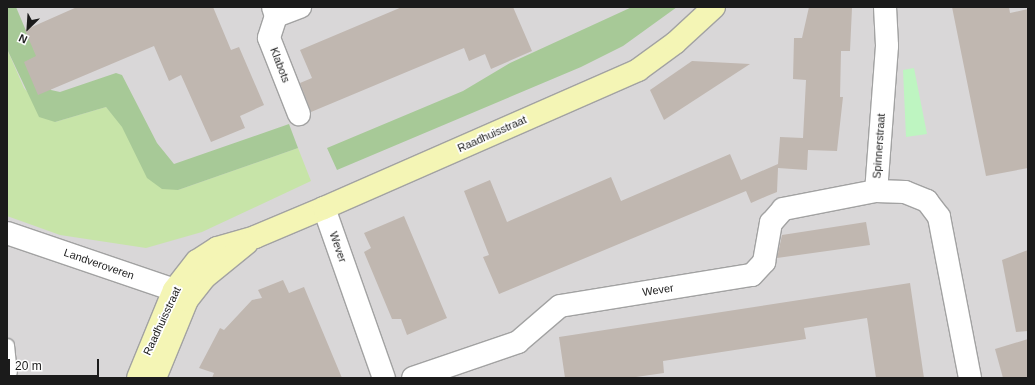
<!DOCTYPE html>
<style>
body{margin:0}
#map{position:relative;width:1035px;height:385px;overflow:hidden;background:#ece8e0;font-family:Helvetica,sans-serif}
div>[style]{position:absolute}
.residential>*{inset:0;background:#d9d7d8;transform-origin:0 0}
.grass>*{inset:0;background:#c7e4a8}
.forest>*{inset:0;background:#a7c997}
.park>*{inset:0;background:#bef5c1}
.building>*{inset:0;background:#c0b7b0}
.roads{filter:drop-shadow(1px 0 #a2a2a2) drop-shadow(-1px 0 #a2a2a2) drop-shadow(0 1px #a2a2a2) drop-shadow(0 -1px #a2a2a2)}
.lane>*{height:13px;margin:-6.5px;padding:0 6.5px;transform-origin:6.5px;border-radius:6.5px;background:#fff}
.street>*{height:22px;margin:-11px;padding:0 11px;transform-origin:11px;border-radius:11px;background:#fff}
.secondary>*{height:22px;margin:-11px;padding:0 11px;transform-origin:11px;border-radius:11px;background:#f4f5b5}
span{translate:-50% -50%;white-space:nowrap;text-align:center;line-height:1.15;-webkit-text-stroke:3.5px #fff;paint-order:stroke}
.street-label{font-size:11px;color:#1b1b1b}
.frame{position:absolute;inset:0;border:8px solid #1b1b1b;pointer-events:none}
.north{position:absolute;left:8px;top:8px;width:40px;height:40px;-webkit-text-stroke:3px #fff;paint-order:stroke;rotate:205deg;font-size:11px;font-weight:700;line-height:16px;text-align:center;color:#1b1b1b}
.north::after{content:'';display:block;margin:auto;width:14px;height:18px;background:#1b1b1b;clip-path:polygon(50% 0,100% 100%,50% 72%,0 100%)}
.scale{position:absolute;left:8px;top:359px;width:91px;height:18px;box-sizing:border-box;border:2px solid #1b1b1b;border-top:0;padding-left:5px;font-size:12px;line-height:14px;white-space:nowrap;color:#1b1b1b;-webkit-text-stroke:3px #fff;paint-order:stroke}
</style>
<div id="map">
<div class="residential">
<div style="left:7px;top:7px;width:1021px;height:371px"></div>
</div>
<div class="grass">
<div style="clip-path:polygon(7px 49px,24px 88px,55px 122px,106px 107px,178px 190px,298px 148px,311px 181px,202px 232px,146px 248px,60px 235px,7px 216px)"></div>
</div>
<div class="forest">
<div style="clip-path:polygon(7px 7px,16px 7px,51px 90px,60px 92px,116px 73px,122px 75px,157px 143px,174px 164px,289px 124px,298px 148px,178px 190px,162px 189px,147px 178px,122px 127px,106px 107px,55px 122px,39px 117px,7px 49px)"></div>
<div style="clip-path:polygon(632px 7px,677px 7px,623px 46px,581px 67px,337px 170px,327px 148px,463px 91px,510px 63px)"></div>
</div>
<div class="park">
<div style="clip-path:polygon(914px 68px,927px 134px,906px 137px,903px 70px)"></div>
</div>
<div class="building">
<div style="clip-path:polygon(77px 7px,213px 7px,231px 50px,239px 47px,264px 105px,240px 116px,245px 128px,211px 142px,181px 75px,169px 81px,154px 46px,38px 95px,24px 62px,36px 56px,25px 30px)"></div>
<div style="clip-path:polygon(402px 7px,513px 7px,532px 51px,491px 69px,485px 54px,469px 61px,464px 48px,311px 112px,300px 83px,312px 78px,300px 50px)"></div>
<div style="clip-path:polygon(809px 7px,852px 8px,850px 51px,841px 51px,840px 97px,843px 97px,837px 151px,808px 150px,807px 170px,778px 168px,777px 192px,767px 196px,751px 203px,746px 191px,499px 294px,483px 257px,489px 255px,464px 191px,490px 180px,507px 222px,611px 177px,621px 201px,730px 154px,741px 180px,778px 164px,780px 137px,803px 138px,806px 80px,793px 79px,794px 38px,802px 38px)"></div>
<div style="clip-path:polygon(952px 7px,1009px 7px,1010px 13px,1028px 9px,1028px 168px,986px 176px)"></div>
<div style="clip-path:polygon(692px 61px,750px 64px,664px 120px,650px 90px)"></div>
<div style="clip-path:polygon(404px 216px,447px 318px,407px 335px,401px 319px,392px 319px,364px 252px,371px 248px,364px 233px)"></div>
<div style="clip-path:polygon(866px 222px,870px 245px,777px 258px,782px 235px)"></div>
<div style="clip-path:polygon(1028px 250px,1028px 331px,1016px 332px,1002px 260px)"></div>
<div style="clip-path:polygon(283px 280px,289px 293px,304px 287px,342px 378px,212px 378px,214px 373px,199px 368px,220px 328px,224px 330px,252px 300px,262px 298px,258px 290px)"></div>
<div style="clip-path:polygon(910px 283px,924px 378px,876px 378px,867px 318px,804px 328px,806px 339px,663px 361px,664px 373px,629px 378px,565px 378px,559px 337px)"></div>
<div style="clip-path:polygon(1028px 339px,1028px 378px,1003px 378px,995px 349px)"></div>
</div>
<div class="roads">
<div class="lane">
<div style="left:7px;top:345px;width:27px;rotate:84deg"></div>
</div>
<div class="street">
<div style="left:273px;top:7px;width:9px;rotate:72deg"></div>
<div style="left:276px;top:16px;width:23px;rotate:108deg"></div>
<div style="left:269px;top:38px;width:82px;rotate:68.5deg"></div>
<div style="left:885px;top:7px;width:39px;rotate:87deg"></div>
<div style="left:887px;top:46px;width:145px;rotate:94.3deg"></div>
<div style="left:876px;top:191px;width:29px;rotate:2deg"></div>
<div style="left:905px;top:192px;width:24px;rotate:22deg"></div>
<div style="left:927px;top:201px;width:20px;rotate:53deg"></div>
<div style="left:939px;top:217px;width:164px;rotate:79.1deg"></div>
<div style="left:276px;top:16px;width:26px;rotate:-21deg"></div>
<div style="left:324px;top:208px;width:180px;rotate:70.6deg"></div>
<div style="left:7px;top:233px;width:176px;rotate:18.8deg"></div>
<div style="left:174px;top:290px;width:16px;rotate:38deg"></div>
<div style="left:413px;top:378px;width:111px;rotate:-18.9deg"></div>
<div style="left:518px;top:342px;width:55px;rotate:-40.6deg"></div>
<div style="left:560px;top:306px;width:194px;rotate:-9.2deg"></div>
<div style="left:752px;top:275px;width:18px;rotate:-47deg"></div>
<div style="left:764px;top:262px;width:40px;rotate:-80deg"></div>
<div style="left:771px;top:223px;width:18px;rotate:-49deg"></div>
<div style="left:783px;top:209px;width:95px;rotate:-11deg"></div>
</div>
<div class="secondary">
<div style="left:138px;top:378px;width:95px;rotate:-67.8deg"></div>
<div style="left:174px;top:290px;width:37px;rotate:-52deg"></div>
<div style="left:197px;top:261px;width:24px;rotate:-33deg"></div>
<div style="left:217px;top:248px;width:40px;rotate:-16deg"></div>
<div style="left:255px;top:237px;width:75px;rotate:-22.8deg"></div>
<div style="left:324px;top:208px;width:343px;rotate:-23.7deg"></div>
<div style="left:638px;top:70px;width:46px;rotate:-36.1deg"></div>
<div style="left:675px;top:43px;width:53px;rotate:-42.7deg"></div>
<div style="left:155px;top:378px;width:84px;rotate:-67.7deg"></div>
<div style="left:187px;top:300px;width:28px;rotate:-52deg"></div>
<div style="left:204px;top:278px;width:55px;rotate:-39.1deg"></div>
</div>
</div>
<div class="street-label">
<span style="left:280px;top:65px;rotate:69deg">Klabots</span>
<span style="left:492px;top:134px;rotate:-24deg">Raadhuisstraat</span>
<span style="left:879px;top:146px;rotate:-86deg">Spinnerstraat</span>
<span style="left:338px;top:247px;rotate:71deg">Wever</span>
<span style="left:99px;top:264px;rotate:19deg">Landveroveren</span>
<span style="left:658px;top:290px;rotate:-9deg">Wever</span>
<span style="left:162px;top:321px;rotate:-65deg">Raadhuisstraat</span>
</div>
<div class="frame"></div>
<div class="north">N</div>
<div class="scale">20 m</div>
</div>
